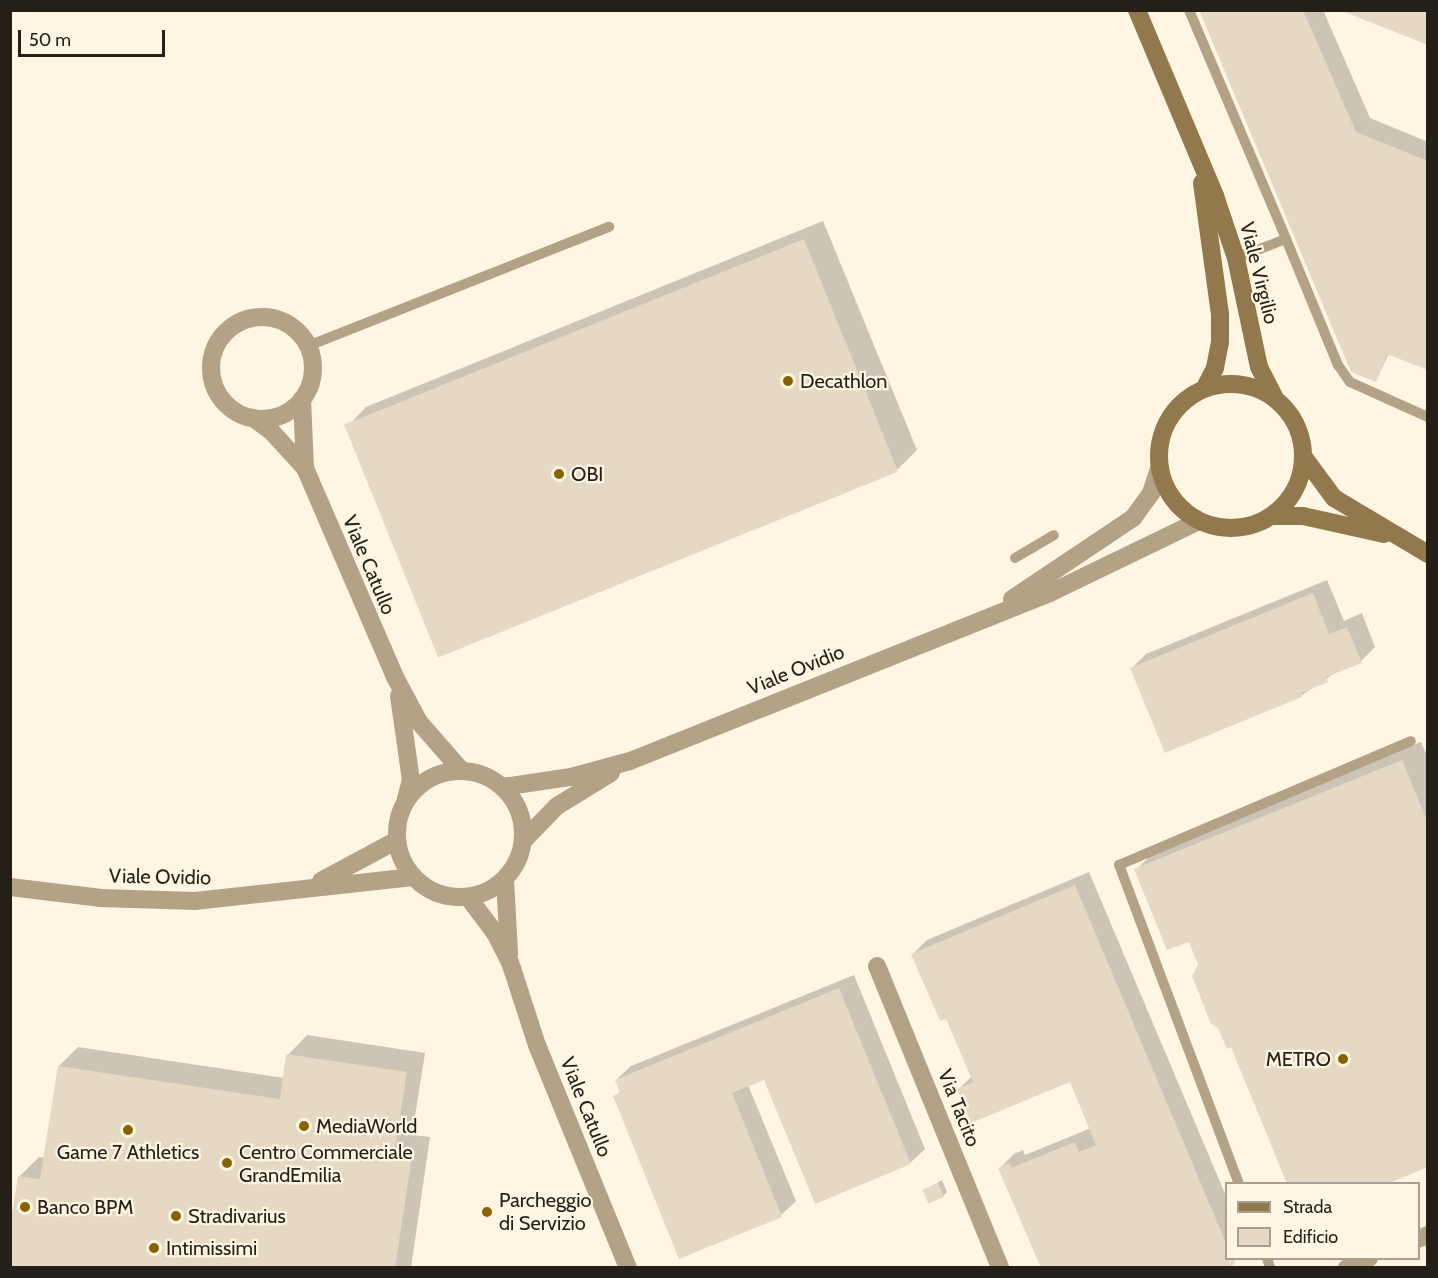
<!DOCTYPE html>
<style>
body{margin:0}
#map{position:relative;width:1438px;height:1278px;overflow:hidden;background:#fff5e3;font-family:Cabin,sans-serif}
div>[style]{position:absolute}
.shadow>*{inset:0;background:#0003}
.building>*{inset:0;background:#e6d9c3;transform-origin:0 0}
.lane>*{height:10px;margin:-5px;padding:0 5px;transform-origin:5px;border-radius:5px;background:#b3a285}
.street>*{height:18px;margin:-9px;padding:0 9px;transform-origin:9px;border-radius:9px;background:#b3a285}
.street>.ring{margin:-9px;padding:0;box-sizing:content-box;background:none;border:18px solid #b3a285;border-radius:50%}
.secondary>*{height:18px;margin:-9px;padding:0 9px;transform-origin:9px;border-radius:9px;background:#92794d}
.secondary>.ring{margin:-9px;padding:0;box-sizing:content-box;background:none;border:18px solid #92794d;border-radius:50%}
.dots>*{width:16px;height:16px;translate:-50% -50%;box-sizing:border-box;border:3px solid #fff5e3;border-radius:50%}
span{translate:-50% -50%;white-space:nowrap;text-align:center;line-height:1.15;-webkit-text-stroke:4.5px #fff5e3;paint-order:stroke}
.street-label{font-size:20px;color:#241f17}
.poi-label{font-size:20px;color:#241f17}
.left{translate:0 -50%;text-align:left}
.right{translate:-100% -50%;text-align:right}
.frame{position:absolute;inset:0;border:12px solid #241f17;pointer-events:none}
.legend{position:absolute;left:1225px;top:1182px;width:195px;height:78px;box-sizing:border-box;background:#fff5e3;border:2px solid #a79f91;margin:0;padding:8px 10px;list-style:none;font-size:18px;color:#241f17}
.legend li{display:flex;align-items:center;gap:12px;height:30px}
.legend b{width:30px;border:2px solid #a79f91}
.scale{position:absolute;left:18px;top:30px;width:147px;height:27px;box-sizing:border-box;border:3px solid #241f17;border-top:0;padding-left:8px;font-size:18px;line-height:21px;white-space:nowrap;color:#241f17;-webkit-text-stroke:4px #fff5e3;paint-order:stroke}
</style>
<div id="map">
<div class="shadow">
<div style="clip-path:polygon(1200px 10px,1323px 10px,1370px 118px,1428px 142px,1428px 369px,1389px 353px,1376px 381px)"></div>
<div style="clip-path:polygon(823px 221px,917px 450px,898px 469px,347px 427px,366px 407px)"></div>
<div style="clip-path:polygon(1327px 580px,1344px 621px,1362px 613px,1375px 647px,1361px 661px,1336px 672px,1302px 695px,1132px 668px,1146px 654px)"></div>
<div style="clip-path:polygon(1421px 742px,1428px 758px,1428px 1165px,1200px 965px,1190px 940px,1136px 870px,1155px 851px)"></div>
<div style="clip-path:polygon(1089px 872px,1226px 1196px,1226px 1258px,1239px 1258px,1223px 1268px,1000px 1168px,1014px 1154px,1023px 1150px,1025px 1155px,1091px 1128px,1070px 1080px,959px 1089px,972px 1076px,947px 1017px,913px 954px,927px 940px)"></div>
<div style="clip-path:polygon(854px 975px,925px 1149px,910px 1163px,765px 1078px,748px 1085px,796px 1201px,781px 1215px,680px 1257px,615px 1096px,621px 1091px,616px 1080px,631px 1066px)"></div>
<div style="clip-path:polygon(307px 1035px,425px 1053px,412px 1135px,430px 1137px,411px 1268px,10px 1268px,20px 1176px,39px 1157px,45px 1158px,59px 1066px,78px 1047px,284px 1078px,288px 1055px)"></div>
<div style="clip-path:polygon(942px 1180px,947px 1192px,943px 1196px,924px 1191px)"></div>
</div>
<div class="building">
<div style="clip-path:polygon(1199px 10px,1303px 10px,1356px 132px,1428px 161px,1428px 370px,1387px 354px,1376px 382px,1351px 372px)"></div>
<div style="clip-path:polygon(1342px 10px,1428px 10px,1428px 45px,1342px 11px)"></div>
<div style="left:804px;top:239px;width:251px;height:496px;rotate:68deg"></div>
<div style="clip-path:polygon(1313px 593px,1329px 634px,1347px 627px,1362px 663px,1326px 677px,1328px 682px,1301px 693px,1302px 697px,1165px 753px,1130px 668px)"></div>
<div style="clip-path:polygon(1402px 760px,1428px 823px,1428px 1167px,1387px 1184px,1287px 1184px,1231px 1047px,1227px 1049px,1218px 1028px,1211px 1024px,1192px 976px,1198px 965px,1189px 942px,1167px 950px,1134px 869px)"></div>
<div style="clip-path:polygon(1075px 885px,1226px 1243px,1226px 1258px,1233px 1258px,1235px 1264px,1227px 1268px,1041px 1268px,998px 1168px,1009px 1163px,1011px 1168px,1075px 1142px,1079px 1152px,1096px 1145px,1070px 1082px,971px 1123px,957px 1089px,973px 1082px,946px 1019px,940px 1021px,911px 954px)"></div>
<div style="clip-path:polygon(839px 988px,911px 1164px,815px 1204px,764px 1080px,732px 1093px,782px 1217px,679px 1259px,613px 1096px,620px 1093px,615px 1080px)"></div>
<div style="clip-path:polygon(286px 1054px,407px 1072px,394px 1154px,412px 1156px,395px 1268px,10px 1268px,10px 1227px,18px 1176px,40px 1179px,58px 1066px,280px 1099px)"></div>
<div style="left:938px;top:1183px;width:15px;height:17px;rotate:67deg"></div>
</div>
<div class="lane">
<div style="left:1189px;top:10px;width:249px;rotate:67deg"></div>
<div style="left:1236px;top:258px;width:53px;rotate:-20.8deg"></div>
<div style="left:1286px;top:239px;width:136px;rotate:67.6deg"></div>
<div style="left:1338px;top:365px;width:21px;rotate:55deg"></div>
<div style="left:1350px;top:382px;width:85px;rotate:24.2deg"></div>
<div style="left:308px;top:346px;width:324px;rotate:-21.6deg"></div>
<div style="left:1015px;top:558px;width:45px;rotate:-30.5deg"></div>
<div style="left:1239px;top:1184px;width:341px;rotate:-110.6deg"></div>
<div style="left:1119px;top:865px;width:317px;rotate:-23deg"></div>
<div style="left:1267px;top:1258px;width:10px;rotate:73deg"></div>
</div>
<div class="street">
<div class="ring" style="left:211px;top:317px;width:84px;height:84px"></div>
<div style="left:253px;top:418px;width:22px;rotate:36deg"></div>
<div style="left:271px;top:431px;width:50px;rotate:47.4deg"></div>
<div style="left:305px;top:468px;width:69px;rotate:-92.5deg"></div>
<div style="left:305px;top:468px;width:228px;rotate:66.7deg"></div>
<div style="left:395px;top:677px;width:51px;rotate:61.9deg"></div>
<div style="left:419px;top:722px;width:64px;rotate:48.8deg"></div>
<div style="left:1012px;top:599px;width:146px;rotate:-33.8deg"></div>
<div style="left:1133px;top:518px;width:31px;rotate:-54deg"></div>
<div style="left:1151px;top:493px;width:26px;rotate:-72deg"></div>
<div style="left:399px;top:696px;width:85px;rotate:81.9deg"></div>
<div style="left:411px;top:780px;width:20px;rotate:105deg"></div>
<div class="ring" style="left:397px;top:771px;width:108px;height:108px"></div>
<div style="left:503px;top:787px;width:69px;rotate:-8.4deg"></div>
<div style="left:571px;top:777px;width:61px;rotate:-15.2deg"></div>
<div style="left:630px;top:761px;width:452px;rotate:-21.8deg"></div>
<div style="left:1050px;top:593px;width:165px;rotate:-25.8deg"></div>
<div style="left:524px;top:840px;width:47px;rotate:-45.9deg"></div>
<div style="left:557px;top:806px;width:63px;rotate:-31.4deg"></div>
<div style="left:505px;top:879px;width:75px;rotate:86.9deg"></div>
<div style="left:321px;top:881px;width:86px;rotate:-28.3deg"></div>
<div style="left:10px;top:887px;width:92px;rotate:6.9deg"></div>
<div style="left:101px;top:898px;width:94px;rotate:1.8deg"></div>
<div style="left:195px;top:901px;width:219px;rotate:-6.3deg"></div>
<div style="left:468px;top:897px;width:45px;rotate:53.1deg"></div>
<div style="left:495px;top:933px;width:33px;rotate:63deg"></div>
<div style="left:510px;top:962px;width:87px;rotate:72deg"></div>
<div style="left:537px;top:1045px;width:241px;rotate:67.8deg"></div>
<div style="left:877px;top:966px;width:326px;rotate:67.8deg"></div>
<div style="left:1418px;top:1239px;width:11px;rotate:-22deg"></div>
<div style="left:1347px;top:1268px;width:24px;rotate:-24deg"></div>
</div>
<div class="secondary">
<div style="left:1137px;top:10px;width:202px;rotate:67.2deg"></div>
<div style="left:1215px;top:196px;width:65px;rotate:71.3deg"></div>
<div style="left:1236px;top:258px;width:111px;rotate:78.1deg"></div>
<div style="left:1259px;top:367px;width:34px;rotate:63deg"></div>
<div style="left:1202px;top:183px;width:132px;rotate:82.2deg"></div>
<div style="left:1220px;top:314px;width:28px;rotate:90deg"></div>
<div style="left:1220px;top:342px;width:26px;rotate:101deg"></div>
<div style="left:1215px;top:368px;width:22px;rotate:117deg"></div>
<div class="ring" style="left:1159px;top:384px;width:126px;height:126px"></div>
<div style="left:1303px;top:456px;width:52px;rotate:53.6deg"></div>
<div style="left:1334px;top:498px;width:109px;rotate:30.8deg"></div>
<div style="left:1271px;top:516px;width:32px"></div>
<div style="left:1303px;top:516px;width:83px;rotate:12.5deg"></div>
</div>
<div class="dots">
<div style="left:788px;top:381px;background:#896200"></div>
<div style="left:559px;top:474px;background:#896200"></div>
<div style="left:1343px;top:1059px;background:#896200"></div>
<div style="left:304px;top:1126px;background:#896200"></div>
<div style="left:128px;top:1130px;background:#896200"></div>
<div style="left:227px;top:1163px;background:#896200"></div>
<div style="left:25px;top:1207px;background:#896200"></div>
<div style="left:487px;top:1212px;background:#896200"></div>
<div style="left:176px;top:1216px;background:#896200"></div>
<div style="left:154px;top:1248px;background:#896200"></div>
</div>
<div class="street-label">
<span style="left:1259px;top:273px;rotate:76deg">Viale Virgilio</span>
<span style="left:369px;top:565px;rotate:67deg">Viale Catullo</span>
<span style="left:796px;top:670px;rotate:-22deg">Viale Ovidio</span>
<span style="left:160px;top:877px;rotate:1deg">Viale Ovidio</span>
<span style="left:586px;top:1107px;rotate:68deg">Viale Catullo</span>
<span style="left:959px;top:1108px;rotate:68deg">Via Tacito</span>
</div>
<div class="poi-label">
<span class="left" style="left:800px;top:381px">Decathlon</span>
<span class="left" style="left:571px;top:474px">OBI</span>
<span class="right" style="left:1331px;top:1059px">METRO</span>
<span class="left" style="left:316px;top:1126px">MediaWorld</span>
<span style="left:128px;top:1152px">Game 7 Athletics</span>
<span class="left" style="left:239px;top:1164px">Centro Commerciale<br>GrandEmilia</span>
<span class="left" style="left:499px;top:1212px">Parcheggio<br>di Servizio</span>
<span class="left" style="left:37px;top:1207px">Banco BPM</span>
<span class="left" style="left:188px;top:1216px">Stradivarius</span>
<span class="left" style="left:166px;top:1248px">Intimissimi</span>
</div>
<div class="frame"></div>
<ul class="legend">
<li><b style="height:8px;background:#92794d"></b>Strada</li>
<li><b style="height:16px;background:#e6d9c3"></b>Edificio</li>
</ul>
<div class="scale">50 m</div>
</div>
